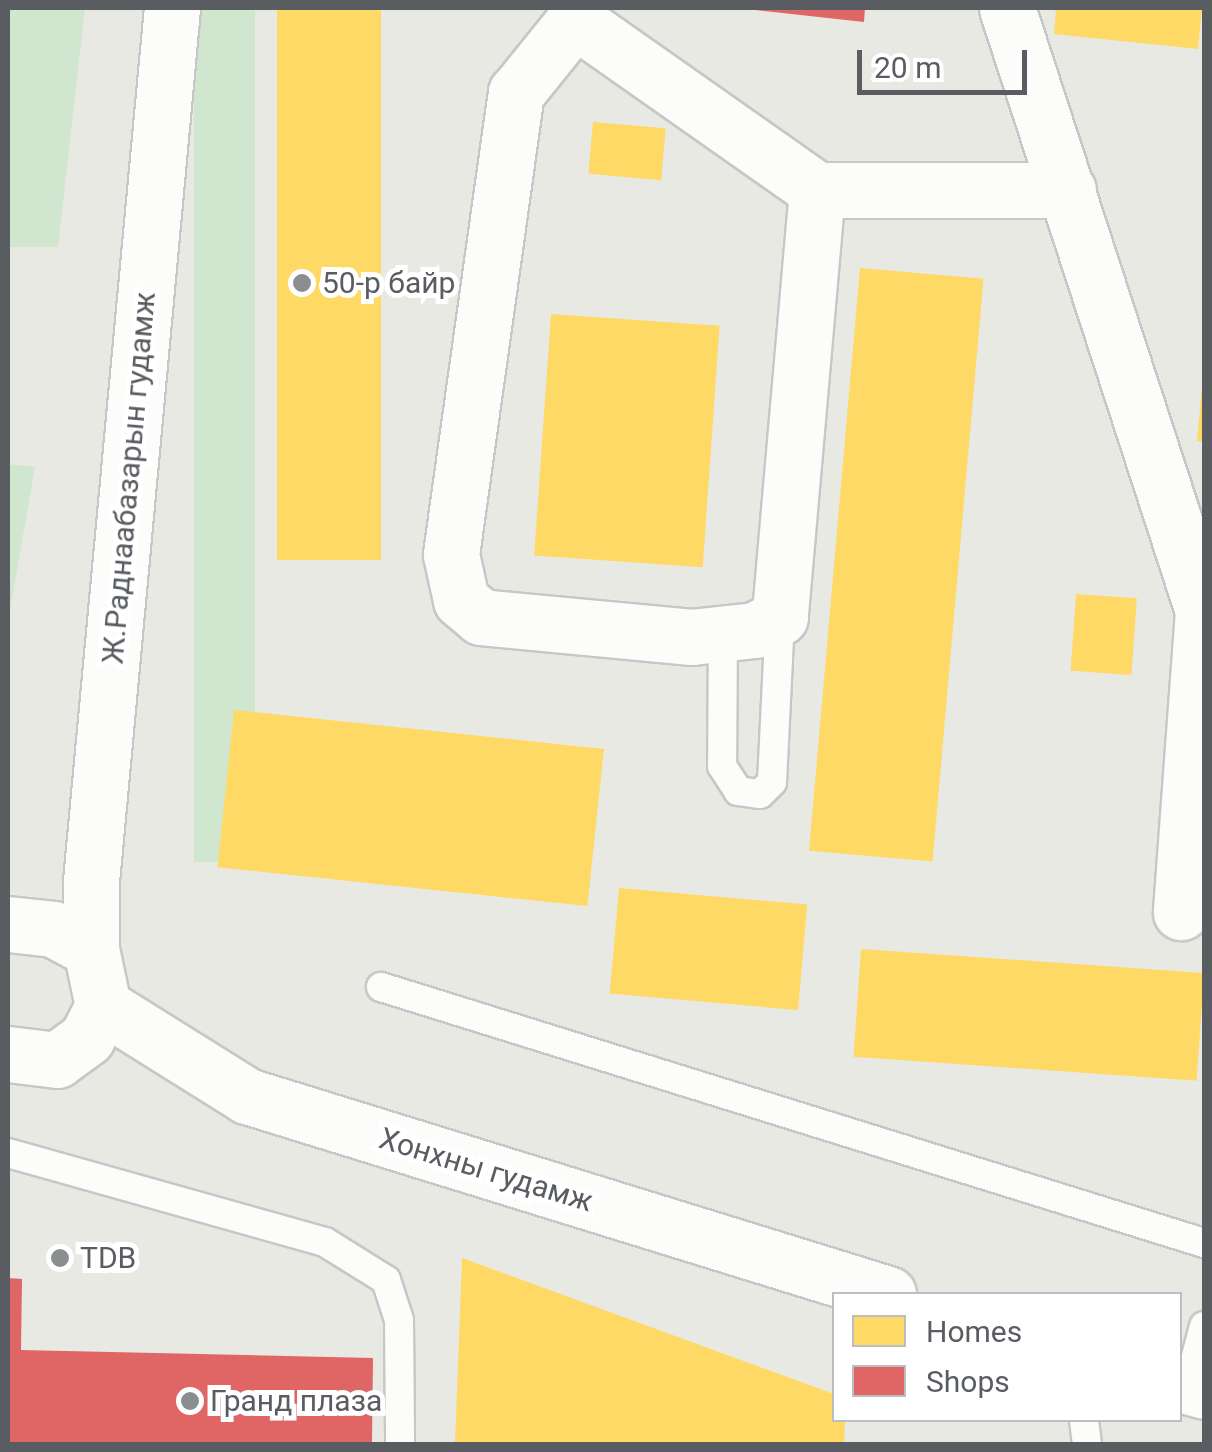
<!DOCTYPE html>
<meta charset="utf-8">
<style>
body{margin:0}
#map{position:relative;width:1212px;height:1452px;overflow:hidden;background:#e9e9e4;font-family:Roboto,sans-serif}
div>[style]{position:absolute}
.green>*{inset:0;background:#d1e6cf;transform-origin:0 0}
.homes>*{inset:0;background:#ffd966;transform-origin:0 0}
.shops>*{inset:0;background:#e06666}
.roads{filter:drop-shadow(2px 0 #c6c7c6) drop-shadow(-2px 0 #c6c7c6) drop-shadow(0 2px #c6c7c6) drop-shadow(0 -2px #c6c7c6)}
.lane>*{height:28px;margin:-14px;padding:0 14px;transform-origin:14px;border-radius:14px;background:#fcfcfb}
.street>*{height:55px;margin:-27.5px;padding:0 27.5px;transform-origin:27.5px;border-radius:27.5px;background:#fcfcfb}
.secondary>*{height:55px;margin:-27.5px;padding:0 27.5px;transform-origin:27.5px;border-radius:27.5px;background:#fcfcfb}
.dots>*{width:28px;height:28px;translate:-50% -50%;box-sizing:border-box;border:5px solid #fff;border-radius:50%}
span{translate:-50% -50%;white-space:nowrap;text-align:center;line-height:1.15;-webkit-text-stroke:10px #fff;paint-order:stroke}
.poi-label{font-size:30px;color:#595d61}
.left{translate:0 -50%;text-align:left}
.street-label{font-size:30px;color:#595d61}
.frame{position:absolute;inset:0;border:10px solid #595d61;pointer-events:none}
.legend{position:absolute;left:832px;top:1292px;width:350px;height:130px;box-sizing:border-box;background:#fff;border:2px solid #bdbec0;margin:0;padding:12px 18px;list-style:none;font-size:30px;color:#595d61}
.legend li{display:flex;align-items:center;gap:20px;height:50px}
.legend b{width:50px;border:2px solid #bdbec0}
.scale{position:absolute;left:857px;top:50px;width:170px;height:45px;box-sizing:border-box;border:5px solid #595d61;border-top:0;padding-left:12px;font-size:30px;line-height:35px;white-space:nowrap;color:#595d61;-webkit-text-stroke:8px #fff;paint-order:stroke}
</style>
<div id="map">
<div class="green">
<div style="clip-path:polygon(8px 8px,85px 8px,58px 247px,8px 247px)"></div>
<div style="left:194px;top:8px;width:61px;height:854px"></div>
<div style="clip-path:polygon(8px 464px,35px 467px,8px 622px)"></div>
</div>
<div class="homes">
<div style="left:277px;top:8px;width:104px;height:552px"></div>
<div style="clip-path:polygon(1056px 8px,1202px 8px,1198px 49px,1054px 34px)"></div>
<div style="left:593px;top:122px;width:73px;height:52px;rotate:5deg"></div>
<div style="left:860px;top:268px;width:124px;height:585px;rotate:5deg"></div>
<div style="left:551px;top:314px;width:169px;height:242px;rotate:4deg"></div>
<div style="clip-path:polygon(1202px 388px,1204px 388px,1204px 442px,1197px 441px)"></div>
<div style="left:1076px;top:594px;width:61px;height:77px;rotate:4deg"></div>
<div style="left:234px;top:710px;width:372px;height:158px;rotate:6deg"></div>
<div style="left:619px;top:888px;width:189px;height:106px;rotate:5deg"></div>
<div style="left:861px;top:949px;width:344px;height:108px;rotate:4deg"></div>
<div style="clip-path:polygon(462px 1258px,834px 1394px,834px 1420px,845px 1420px,844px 1444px,455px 1444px)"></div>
</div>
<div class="shops">
<div style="clip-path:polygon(738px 8px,865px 8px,864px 22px)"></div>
<div style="clip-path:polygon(8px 1278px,22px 1279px,21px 1350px,373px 1358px,372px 1444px,8px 1444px)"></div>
</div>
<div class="roads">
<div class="lane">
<div style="left:723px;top:634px;width:132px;rotate:90.4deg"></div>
<div style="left:722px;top:766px;width:30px;rotate:57deg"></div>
<div style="left:738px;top:791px;width:22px;rotate:8deg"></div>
<div style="left:760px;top:794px;width:17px;rotate:-45deg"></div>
<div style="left:772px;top:782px;width:165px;rotate:-87.2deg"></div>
<div style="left:381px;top:987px;width:862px;rotate:17.28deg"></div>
<div style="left:8px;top:1153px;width:329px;rotate:15.7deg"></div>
<div style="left:325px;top:1242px;width:72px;rotate:31.9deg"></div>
<div style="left:386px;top:1280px;width:42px;rotate:72deg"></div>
<div style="left:399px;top:1320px;width:124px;rotate:89.5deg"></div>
<div style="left:1188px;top:1387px;width:63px;rotate:-75.3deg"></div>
<div style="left:1084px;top:1420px;width:24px;rotate:83deg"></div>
</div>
<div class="street">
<div style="left:1007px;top:8px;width:634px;rotate:71.99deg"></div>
<div style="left:1203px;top:611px;width:302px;rotate:94.2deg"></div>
<div style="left:575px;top:20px;width:296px;rotate:35.1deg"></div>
<div style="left:817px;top:190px;width:429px;rotate:95deg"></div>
<div style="left:780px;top:617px;width:28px;rotate:153deg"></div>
<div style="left:755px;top:630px;width:63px;rotate:173.7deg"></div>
<div style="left:692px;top:637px;width:212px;rotate:-174.6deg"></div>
<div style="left:481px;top:617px;width:26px;rotate:-140deg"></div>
<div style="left:461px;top:600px;width:47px;rotate:-102.3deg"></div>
<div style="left:451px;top:554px;width:466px;rotate:-82deg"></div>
<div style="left:516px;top:93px;width:94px;rotate:-51.1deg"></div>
<div style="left:575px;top:20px;width:12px;rotate:-81deg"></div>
<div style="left:817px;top:190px;width:251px"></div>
</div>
<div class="secondary">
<div style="left:8px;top:924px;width:45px;rotate:6.3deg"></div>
<div style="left:53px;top:929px;width:43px;rotate:27.8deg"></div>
<div style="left:91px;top:949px;width:58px;rotate:78.1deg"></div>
<div style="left:103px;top:1006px;width:36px;rotate:117deg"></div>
<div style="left:87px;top:1038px;width:37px;rotate:144deg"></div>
<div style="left:57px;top:1060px;width:49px;rotate:-173deg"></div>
<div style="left:91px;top:949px;width:68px;rotate:-90deg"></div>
<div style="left:91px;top:881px;width:877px;rotate:-84.7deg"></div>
<div style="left:103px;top:1006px;width:170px;rotate:32deg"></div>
<div style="left:247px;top:1096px;width:671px;rotate:17.17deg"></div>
<div style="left:1180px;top:1384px;width:25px;rotate:16deg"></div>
</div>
</div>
<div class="dots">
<div style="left:302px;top:283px;background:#8b8e8f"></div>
<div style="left:60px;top:1258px;background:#8b8e8f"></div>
<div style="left:190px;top:1401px;background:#8b8e8f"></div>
</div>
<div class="poi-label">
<span class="left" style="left:322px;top:283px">50-р байр</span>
<span class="left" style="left:80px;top:1258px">TDB</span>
<span class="left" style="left:210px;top:1401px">Гранд плаза</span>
</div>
<div class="street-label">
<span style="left:129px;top:478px;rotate:-85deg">Ж.Раднаабазарын гудамж</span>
<span style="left:486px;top:1170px;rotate:17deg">Хонхны гудамж</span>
</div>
<div class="frame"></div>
<ul class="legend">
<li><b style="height:28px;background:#ffd966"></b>Homes</li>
<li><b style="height:28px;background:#e06666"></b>Shops</li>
</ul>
<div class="scale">20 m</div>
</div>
